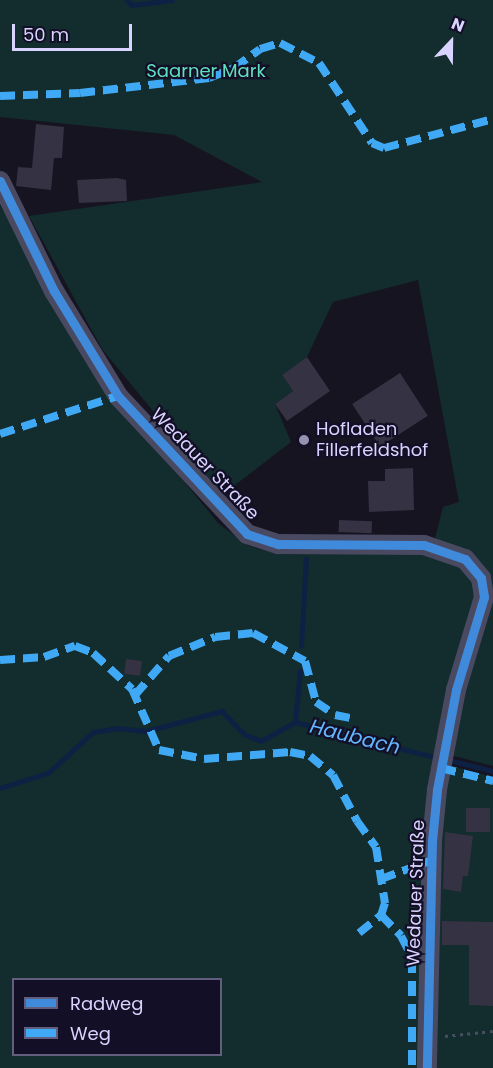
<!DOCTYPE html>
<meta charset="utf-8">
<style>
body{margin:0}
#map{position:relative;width:493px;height:1068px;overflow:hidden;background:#161421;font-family:Poppins,sans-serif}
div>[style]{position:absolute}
.green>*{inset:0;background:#132c2d}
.stream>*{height:4.5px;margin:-2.25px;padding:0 2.25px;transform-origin:2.25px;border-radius:2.25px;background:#0d2144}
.building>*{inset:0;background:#343243;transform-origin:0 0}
.path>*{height:3px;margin-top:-1.5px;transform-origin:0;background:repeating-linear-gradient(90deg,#44505f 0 3px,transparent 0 7.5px)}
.street>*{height:20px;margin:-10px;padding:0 10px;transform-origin:10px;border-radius:10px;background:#4a4962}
.quiet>*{height:8px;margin-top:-4px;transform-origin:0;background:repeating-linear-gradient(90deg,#3fa9f5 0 15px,transparent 0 23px)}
.cycleway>*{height:9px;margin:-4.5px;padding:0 4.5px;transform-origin:4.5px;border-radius:4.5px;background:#408adc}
.dots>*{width:16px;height:16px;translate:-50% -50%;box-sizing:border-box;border:3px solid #130f26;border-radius:50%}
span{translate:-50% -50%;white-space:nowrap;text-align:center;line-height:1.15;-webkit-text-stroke:4.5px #130f26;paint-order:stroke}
.park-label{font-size:18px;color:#5fe0c0}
.poi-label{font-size:18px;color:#d9d4ff}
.left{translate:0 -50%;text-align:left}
.street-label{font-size:18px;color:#d9d4ff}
.water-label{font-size:20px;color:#62b6ff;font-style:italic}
.legend{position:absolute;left:12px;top:978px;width:210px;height:78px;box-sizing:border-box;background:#130f26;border:2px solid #625e7d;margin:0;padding:8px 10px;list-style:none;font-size:18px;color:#d9d4ff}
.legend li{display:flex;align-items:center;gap:12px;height:30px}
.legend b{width:30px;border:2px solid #625e7d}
.north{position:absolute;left:421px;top:12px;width:60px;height:60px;-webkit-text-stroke:4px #130f26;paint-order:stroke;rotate:22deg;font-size:16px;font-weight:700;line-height:24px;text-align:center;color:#d9d4ff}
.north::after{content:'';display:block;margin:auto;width:21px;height:27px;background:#d9d4ff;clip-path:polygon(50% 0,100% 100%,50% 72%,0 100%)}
.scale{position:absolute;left:12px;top:24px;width:120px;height:27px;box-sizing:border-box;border:3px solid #d9d4ff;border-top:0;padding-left:8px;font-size:18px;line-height:21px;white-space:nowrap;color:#d9d4ff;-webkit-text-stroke:4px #130f26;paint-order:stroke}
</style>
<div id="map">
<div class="green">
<div style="clip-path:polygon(evenodd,0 0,493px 0,493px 766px,438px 752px,437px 762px,493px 777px,493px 1068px,0 1068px,0 205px,84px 353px,119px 403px,219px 524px,249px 546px,278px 554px,431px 554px,443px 507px,459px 502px,418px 280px,333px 302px,307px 357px,282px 375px,293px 391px,275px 404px,291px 442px,222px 495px,102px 349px,29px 216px,262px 182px,174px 135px,0 117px,0 0,14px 980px,220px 980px,220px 1054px,14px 1054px,14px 980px)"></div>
</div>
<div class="stream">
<div style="left:127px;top:0;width:7px;rotate:45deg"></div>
<div style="left:132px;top:5px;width:40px;rotate:-7.1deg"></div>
<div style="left:301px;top:646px;width:87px;rotate:-86.7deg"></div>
<div style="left:295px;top:722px;width:51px;rotate:-84.4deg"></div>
<div style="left:449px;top:760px;width:45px;rotate:14deg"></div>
<div style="left:0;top:788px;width:50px;rotate:-17.4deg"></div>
<div style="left:48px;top:773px;width:61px;rotate:-42.3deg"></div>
<div style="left:93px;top:732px;width:24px;rotate:-9deg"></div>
<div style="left:117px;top:728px;width:29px;rotate:6deg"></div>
<div style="left:146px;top:731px;width:79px;rotate:-14.7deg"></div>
<div style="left:222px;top:711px;width:32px;rotate:46deg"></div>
<div style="left:244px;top:734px;width:18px;rotate:22deg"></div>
<div style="left:261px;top:741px;width:39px;rotate:-29deg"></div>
<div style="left:295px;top:722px;width:147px;rotate:14.1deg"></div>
</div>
<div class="building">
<div style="clip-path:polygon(36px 124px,64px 127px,62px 158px,54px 158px,51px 190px,16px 186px,18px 167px,32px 168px)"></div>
<div style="clip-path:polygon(117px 178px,126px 180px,127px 201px,79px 203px,77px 180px)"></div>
<div style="clip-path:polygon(307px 357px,330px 391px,287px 421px,275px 404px,293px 391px,282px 375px)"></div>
<div style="left:400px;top:373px;width:51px;height:57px;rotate:57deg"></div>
<div style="clip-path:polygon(413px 468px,414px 510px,369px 512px,368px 481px,385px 481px,385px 469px)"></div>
<div style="left:339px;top:520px;width:33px;height:12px;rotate:2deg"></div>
<div style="left:126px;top:659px;width:16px;height:15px;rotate:7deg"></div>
<div style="left:466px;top:808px;width:24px;height:24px"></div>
<div style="clip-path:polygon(445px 832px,473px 836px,468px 876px,463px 876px,461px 892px,443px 889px)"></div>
<div style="clip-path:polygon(442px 921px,493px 922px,493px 1006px,469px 1005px,469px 945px,442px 945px)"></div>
</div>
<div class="path">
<div style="left:445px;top:1036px;width:48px;rotate:-5.9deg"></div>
</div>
<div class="street">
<div style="left:0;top:181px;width:123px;rotate:63.9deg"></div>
<div style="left:54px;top:291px;width:123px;rotate:58.6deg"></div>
<div style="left:118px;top:396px;width:189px;rotate:46.9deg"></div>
<div style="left:247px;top:534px;width:33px;rotate:18deg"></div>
<div style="left:278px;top:544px;width:146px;rotate:0.4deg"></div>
<div style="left:424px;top:545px;width:43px;rotate:18.9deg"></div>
<div style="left:465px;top:559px;width:25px;rotate:50deg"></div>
<div style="left:481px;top:578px;width:19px;rotate:81deg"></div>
<div style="left:484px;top:597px;width:97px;rotate:106.8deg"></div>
<div style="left:456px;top:690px;width:102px;rotate:100.8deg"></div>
<div style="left:437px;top:790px;width:51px;rotate:95.6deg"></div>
<div style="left:432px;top:841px;width:227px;rotate:91.3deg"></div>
</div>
<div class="quiet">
<div style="left:0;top:96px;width:80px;rotate:-2.1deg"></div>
<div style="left:80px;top:93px;width:130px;rotate:-6.6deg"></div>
<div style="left:209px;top:78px;width:27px;rotate:-22deg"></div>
<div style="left:234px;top:68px;width:32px;rotate:-36deg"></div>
<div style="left:260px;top:49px;width:21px;rotate:-17deg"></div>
<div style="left:280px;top:43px;width:44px;rotate:27.1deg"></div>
<div style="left:319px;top:63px;width:96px;rotate:56.5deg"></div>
<div style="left:372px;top:143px;width:13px;rotate:23deg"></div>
<div style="left:384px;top:148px;width:113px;rotate:-14.9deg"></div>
<div style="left:0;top:434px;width:124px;rotate:-17.9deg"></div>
<div style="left:0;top:660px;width:44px;rotate:-3.9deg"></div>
<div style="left:44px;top:657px;width:33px;rotate:-20deg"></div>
<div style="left:75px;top:646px;width:19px;rotate:21deg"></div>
<div style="left:93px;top:653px;width:53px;rotate:42.7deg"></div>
<div style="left:132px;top:689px;width:67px;rotate:66.1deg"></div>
<div style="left:159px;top:750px;width:46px;rotate:11.3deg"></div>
<div style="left:204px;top:759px;width:86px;rotate:-4.7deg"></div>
<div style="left:290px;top:752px;width:20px;rotate:11deg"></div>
<div style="left:310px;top:756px;width:30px;rotate:40deg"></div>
<div style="left:333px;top:775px;width:52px;rotate:62.4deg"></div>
<div style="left:357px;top:821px;width:32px;rotate:54deg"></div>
<div style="left:376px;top:847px;width:57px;rotate:80.9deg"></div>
<div style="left:385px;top:903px;width:13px;rotate:108deg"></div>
<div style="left:381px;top:915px;width:29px;rotate:46deg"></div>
<div style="left:401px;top:936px;width:25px;rotate:63deg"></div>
<div style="left:412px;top:958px;width:110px;rotate:90deg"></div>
<div style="left:135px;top:695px;width:52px;rotate:-48.9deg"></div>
<div style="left:169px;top:656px;width:50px;rotate:-22.4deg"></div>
<div style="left:215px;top:637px;width:38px;rotate:-6deg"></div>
<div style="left:253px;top:633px;width:59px;rotate:28.3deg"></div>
<div style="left:305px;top:661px;width:42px;rotate:75deg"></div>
<div style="left:316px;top:702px;width:23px;rotate:34deg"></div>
<div style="left:335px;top:715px;width:15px;rotate:11deg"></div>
<div style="left:441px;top:768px;width:54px;rotate:14deg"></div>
<div style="left:381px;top:879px;width:54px;rotate:-20.4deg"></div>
<div style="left:359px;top:933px;width:28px;rotate:-39deg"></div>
</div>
<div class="cycleway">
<div style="left:0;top:181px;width:123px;rotate:63.9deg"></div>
<div style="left:54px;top:291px;width:123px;rotate:58.6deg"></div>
<div style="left:118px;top:396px;width:189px;rotate:46.9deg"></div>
<div style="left:247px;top:534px;width:33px;rotate:18deg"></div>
<div style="left:278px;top:544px;width:146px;rotate:0.4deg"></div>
<div style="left:424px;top:545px;width:43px;rotate:18.9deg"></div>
<div style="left:465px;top:559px;width:25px;rotate:50deg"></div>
<div style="left:481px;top:578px;width:19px;rotate:81deg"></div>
<div style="left:484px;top:597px;width:97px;rotate:106.8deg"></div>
<div style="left:456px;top:690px;width:102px;rotate:100.8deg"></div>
<div style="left:437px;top:790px;width:51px;rotate:95.6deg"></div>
<div style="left:432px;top:841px;width:227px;rotate:91.3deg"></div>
</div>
<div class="dots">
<div style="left:304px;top:440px;background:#9591b1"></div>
</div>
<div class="park-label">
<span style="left:206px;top:71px">Saarner Mark</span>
</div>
<div class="poi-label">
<span class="left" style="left:316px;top:440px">Hofladen<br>Fillerfeldshof</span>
</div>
<div class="street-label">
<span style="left:205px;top:464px;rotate:46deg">Wedauer Straße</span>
<span style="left:416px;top:893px;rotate:-88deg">Wedauer Straße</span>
</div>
<div class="water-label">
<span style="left:355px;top:737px;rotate:14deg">Haubach</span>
</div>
<ul class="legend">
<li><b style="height:8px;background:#408adc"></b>Radweg</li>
<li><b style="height:8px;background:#3fa9f5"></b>Weg</li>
</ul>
<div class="north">N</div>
<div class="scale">50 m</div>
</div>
